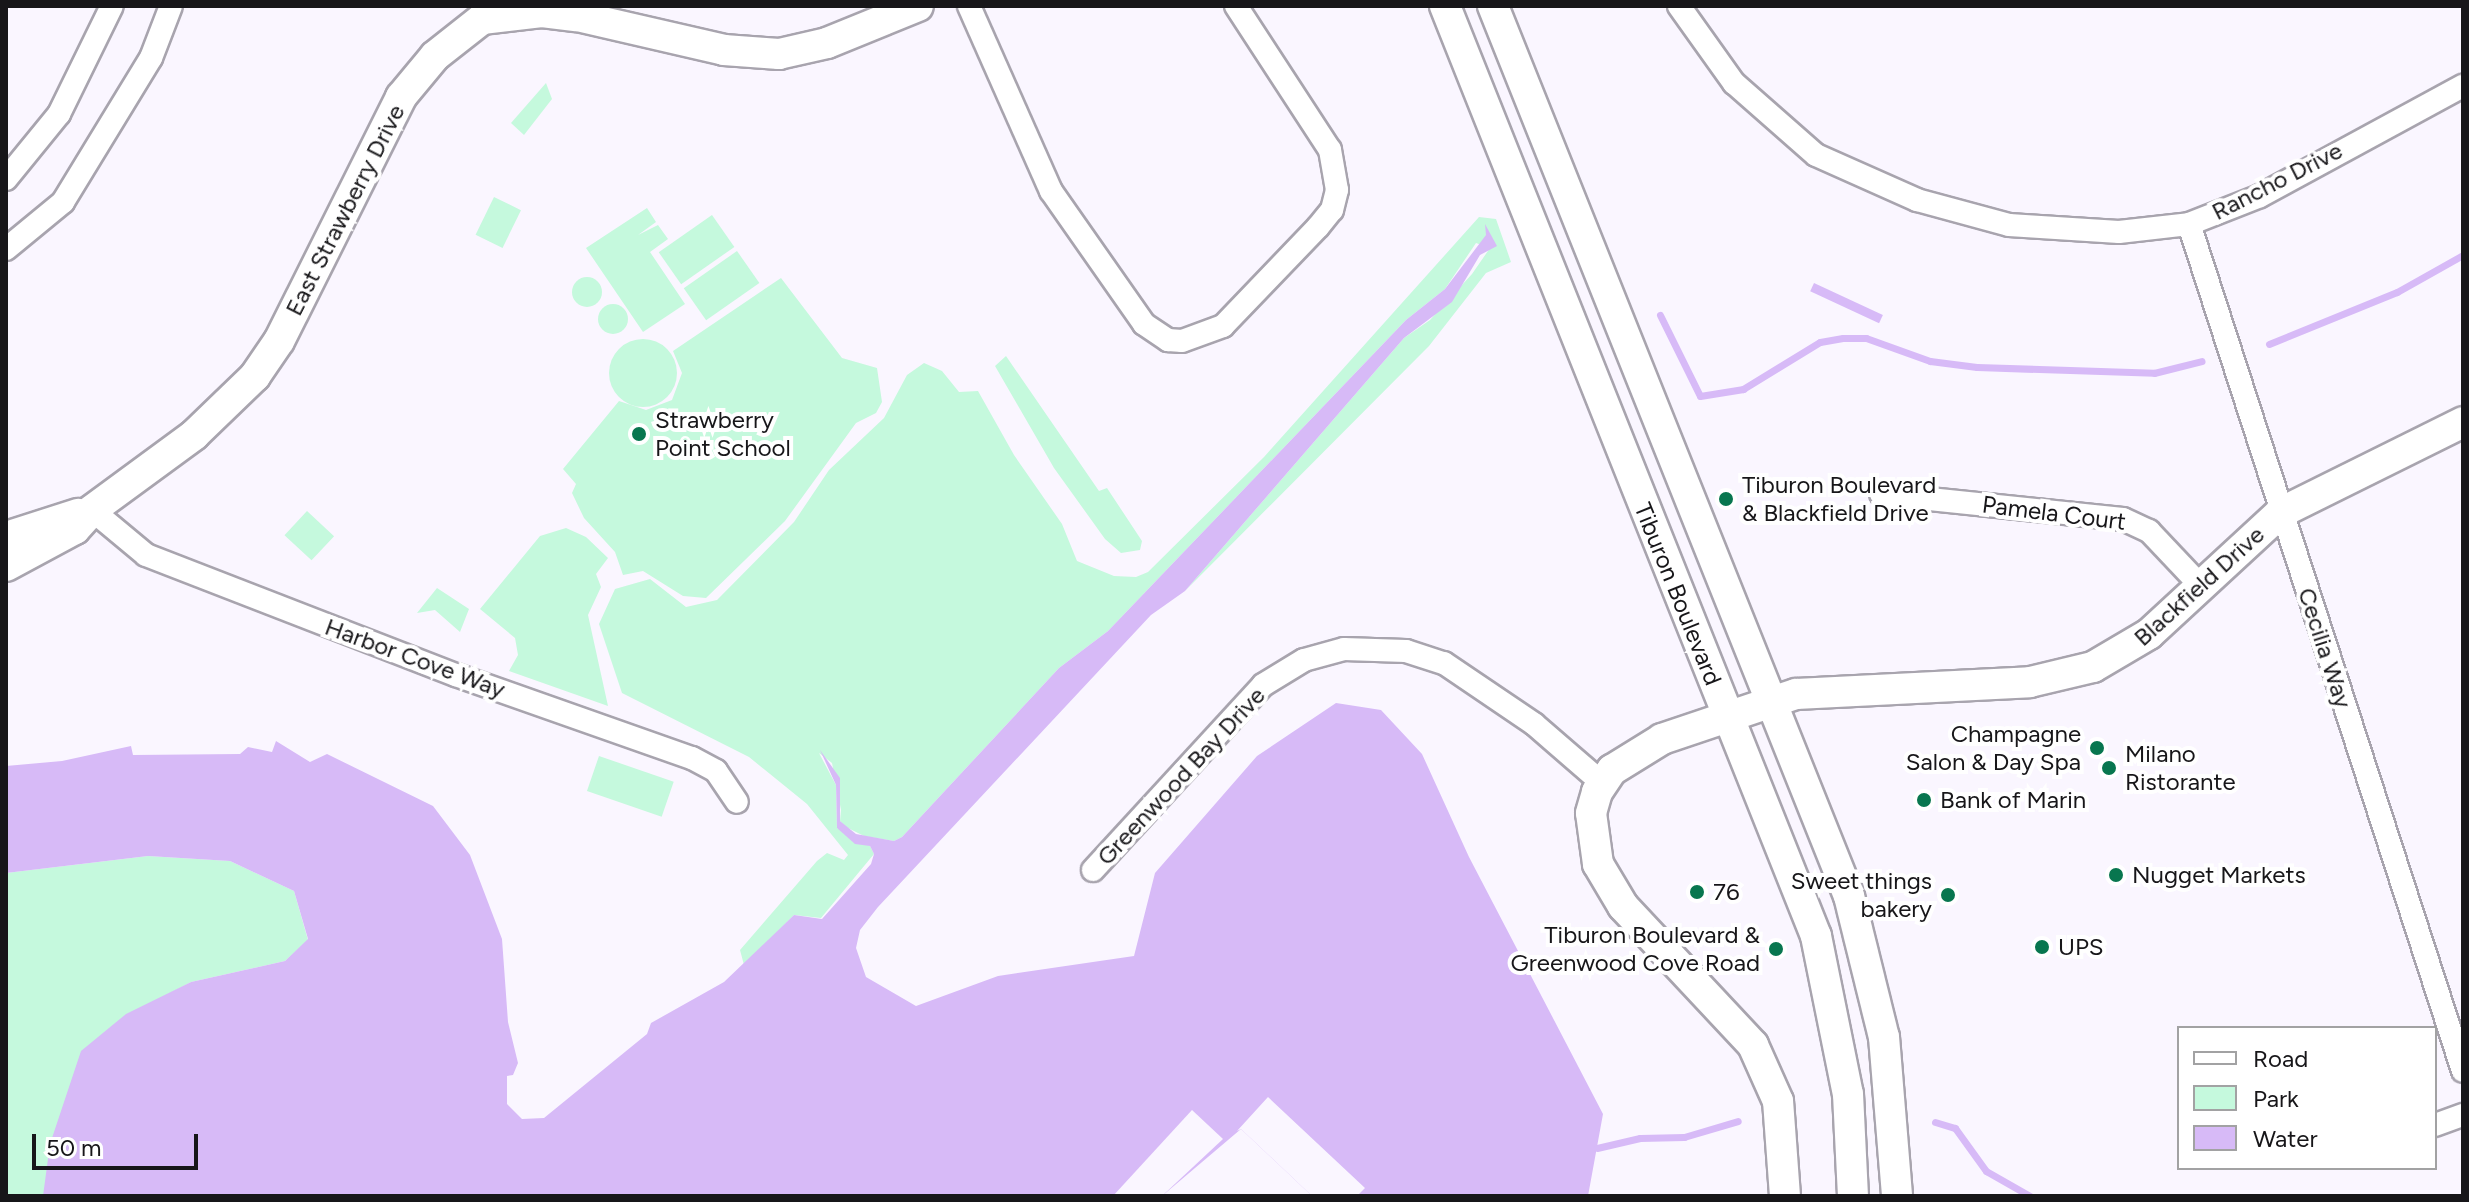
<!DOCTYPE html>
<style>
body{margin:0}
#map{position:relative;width:2469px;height:1202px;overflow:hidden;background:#faf6ff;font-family:Figtree,sans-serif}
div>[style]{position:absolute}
.green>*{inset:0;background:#c5f9dd;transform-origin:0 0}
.round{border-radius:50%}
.water>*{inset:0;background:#d7baf7;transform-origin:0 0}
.pier>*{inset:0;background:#faf6ff}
.stream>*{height:7px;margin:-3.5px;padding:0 3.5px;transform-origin:3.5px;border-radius:3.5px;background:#d7baf7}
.roads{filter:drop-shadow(2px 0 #a8a4ae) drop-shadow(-2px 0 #a8a4ae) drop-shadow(0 2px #a8a4ae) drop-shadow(0 -2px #a8a4ae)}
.street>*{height:22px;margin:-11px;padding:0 11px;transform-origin:11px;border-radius:11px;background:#fff}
.secondary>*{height:30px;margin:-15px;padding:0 15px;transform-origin:15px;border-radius:15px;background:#fff}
.dots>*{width:22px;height:22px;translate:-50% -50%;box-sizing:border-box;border:4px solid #fff;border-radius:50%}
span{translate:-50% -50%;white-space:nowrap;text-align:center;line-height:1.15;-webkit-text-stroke:8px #fff;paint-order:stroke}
.street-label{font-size:24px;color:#171619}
.poi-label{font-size:24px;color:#171619}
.left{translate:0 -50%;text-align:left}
.right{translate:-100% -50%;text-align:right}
.frame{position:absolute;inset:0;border:8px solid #171619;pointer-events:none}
.legend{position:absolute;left:2177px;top:1026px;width:260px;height:144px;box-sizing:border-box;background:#fff;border:2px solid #a2a2a3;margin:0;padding:10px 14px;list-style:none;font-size:24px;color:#171619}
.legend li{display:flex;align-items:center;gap:16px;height:40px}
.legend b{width:40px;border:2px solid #a2a2a3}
.scale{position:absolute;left:32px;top:1134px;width:166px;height:36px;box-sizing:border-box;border:4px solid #171619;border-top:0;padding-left:10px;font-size:24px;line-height:28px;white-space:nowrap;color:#171619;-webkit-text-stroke:6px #fff;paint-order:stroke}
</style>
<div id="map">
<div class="green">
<div style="clip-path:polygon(546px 83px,552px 99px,524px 135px,511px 123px)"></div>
<div style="left:494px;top:197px;width:30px;height:42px;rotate:26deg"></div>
<div style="clip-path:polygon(647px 208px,656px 222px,638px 235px,658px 225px,668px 239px,650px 252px,685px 304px,643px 332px,586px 248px)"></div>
<div style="left:712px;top:215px;width:39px;height:65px;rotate:55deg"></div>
<div style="clip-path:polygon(1479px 217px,1496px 219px,1511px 262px,1486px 273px,1429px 346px,1185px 591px,1404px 338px,1430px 320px,1472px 274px,1490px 248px,1476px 243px,1445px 289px,1406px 320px,1108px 631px,1059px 668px,902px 837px,894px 841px,864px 836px,846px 827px,840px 821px,841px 810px,832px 763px,819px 753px,836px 785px,837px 828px,870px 846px,874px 854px,821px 918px,794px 915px,744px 965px,740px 950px,817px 861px,827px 853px,844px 860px,848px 855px,807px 804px,749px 757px,622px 693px,599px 624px,615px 589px,650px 579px,686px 607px,717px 600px,794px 522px,829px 470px,884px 418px,907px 375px,924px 363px,942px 371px,959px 392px,978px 391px,1014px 455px,1062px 524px,1077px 561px,1114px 576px,1136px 577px,1148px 572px,1264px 457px)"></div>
<div style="left:737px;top:251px;width:39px;height:65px;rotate:55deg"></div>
<div class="round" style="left:572px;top:277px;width:30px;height:30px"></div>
<div style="clip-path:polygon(781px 278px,842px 358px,877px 368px,882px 402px,876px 413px,856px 423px,785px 521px,706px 598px,683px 596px,643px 571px,623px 575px,615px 552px,584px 518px,572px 493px,576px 484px,563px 469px,619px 401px,646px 410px,672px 400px,682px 373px,673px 351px)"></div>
<div class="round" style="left:598px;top:304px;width:30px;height:30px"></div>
<div class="round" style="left:609px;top:339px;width:68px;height:68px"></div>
<div style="clip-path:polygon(1006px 356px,1099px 491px,1107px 488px,1142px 541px,1140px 550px,1121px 553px,1105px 539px,1054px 468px,995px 366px)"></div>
<div style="left:307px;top:511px;width:37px;height:33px;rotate:43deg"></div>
<div style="clip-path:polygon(566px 528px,586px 537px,608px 558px,596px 574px,601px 587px,588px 615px,608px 706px,509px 671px,518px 655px,515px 638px,480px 609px,540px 536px)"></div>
<div style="clip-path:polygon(437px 588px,469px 609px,460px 632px,435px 610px,417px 613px)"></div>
<div style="left:599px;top:756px;width:79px;height:37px;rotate:19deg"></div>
<div style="clip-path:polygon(148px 856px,230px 861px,294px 891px,308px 940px,285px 961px,191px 982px,155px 1001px,100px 1196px,6px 1196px,6px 873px)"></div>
</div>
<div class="water">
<div style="clip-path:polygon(1485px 224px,1497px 246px,1480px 255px,1452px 302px,1404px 338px,1185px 591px,1151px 615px,878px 907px,860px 930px,856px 948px,866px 977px,916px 1006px,998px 976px,1134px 956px,1155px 873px,1257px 756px,1336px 703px,1381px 710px,1422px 754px,1469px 857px,1603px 1114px,1588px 1196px,1312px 1196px,1241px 1129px,1162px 1196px,43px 1196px,50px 1144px,81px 1051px,126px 1014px,191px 982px,285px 961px,308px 939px,294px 891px,230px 861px,148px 856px,6px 873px,6px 766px,62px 761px,131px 746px,133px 755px,240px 754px,248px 747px,272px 752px,276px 741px,310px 762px,327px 754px,433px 806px,470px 855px,502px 939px,508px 1022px,518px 1063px,513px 1075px,507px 1076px,507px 1104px,522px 1119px,544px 1118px,647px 1034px,651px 1023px,724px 982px,794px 915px,822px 919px,871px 864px,874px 854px,870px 846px,855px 844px,837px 828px,836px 785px,820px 750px,840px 778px,840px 821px,856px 834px,894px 841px,902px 837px,1059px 668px,1108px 631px,1406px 320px,1445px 289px,1486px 235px)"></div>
<div style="left:1814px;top:283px;width:76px;height:9px;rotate:25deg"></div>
</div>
<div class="pier">
<div style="clip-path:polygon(1268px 1097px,1365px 1188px,1357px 1196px,1312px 1196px,1241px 1129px,1237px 1131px)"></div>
<div style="clip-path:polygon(1192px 1110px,1223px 1139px,1162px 1196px,1113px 1196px)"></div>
</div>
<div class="stream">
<div style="left:1660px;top:315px;width:90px;rotate:63.7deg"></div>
<div style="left:1700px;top:396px;width:44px;rotate:-9.2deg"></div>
<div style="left:1743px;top:389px;width:90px;rotate:-31.4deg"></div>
<div style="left:1820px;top:342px;width:23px;rotate:-10deg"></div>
<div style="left:1843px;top:338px;width:23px"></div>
<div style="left:1866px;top:338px;width:68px;rotate:19.8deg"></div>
<div style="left:1930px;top:361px;width:47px;rotate:7.3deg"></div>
<div style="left:1977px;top:367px;width:177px;rotate:1.9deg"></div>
<div style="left:2154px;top:373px;width:49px;rotate:-14deg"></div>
<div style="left:2269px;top:344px;width:138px;rotate:-22.1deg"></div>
<div style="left:2397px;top:292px;width:76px;rotate:-29.3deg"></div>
<div style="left:1935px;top:1122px;width:21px;rotate:17deg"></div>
<div style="left:1955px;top:1128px;width:53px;rotate:54.2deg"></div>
<div style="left:1986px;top:1171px;width:51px;rotate:29.6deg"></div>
<div style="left:1597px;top:1148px;width:44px;rotate:-13.1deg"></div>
<div style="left:1640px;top:1138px;width:44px;rotate:-1.3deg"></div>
<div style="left:1684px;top:1137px;width:56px;rotate:-16.5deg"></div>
</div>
<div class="roads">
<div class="street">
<div style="left:969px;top:6px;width:202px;rotate:66.1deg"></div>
<div style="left:1051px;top:191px;width:162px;rotate:55deg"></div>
<div style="left:1144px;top:324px;width:29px;rotate:34deg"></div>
<div style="left:1168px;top:340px;width:14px;rotate:4deg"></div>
<div style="left:1182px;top:341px;width:44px;rotate:-20.1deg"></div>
<div style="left:1223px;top:326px;width:137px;rotate:-46.2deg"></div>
<div style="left:1318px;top:227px;width:22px;rotate:-51deg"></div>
<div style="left:1332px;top:210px;width:21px;rotate:-76deg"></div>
<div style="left:1337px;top:190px;width:41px;rotate:-99.9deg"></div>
<div style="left:1330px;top:150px;width:172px;rotate:-123.1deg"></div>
<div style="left:1679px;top:6px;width:95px;rotate:54.5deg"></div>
<div style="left:1734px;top:83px;width:109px;rotate:41.3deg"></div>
<div style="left:1816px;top:155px;width:111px;rotate:24deg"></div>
<div style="left:1917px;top:200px;width:95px;rotate:15.2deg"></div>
<div style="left:2009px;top:225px;width:110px;rotate:3.6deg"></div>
<div style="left:2119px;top:232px;width:70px;rotate:-6.5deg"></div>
<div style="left:2189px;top:224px;width:76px;rotate:-21.5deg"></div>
<div style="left:2260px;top:196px;width:231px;rotate:-28.5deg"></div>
<div style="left:6px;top:179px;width:84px;rotate:-50.8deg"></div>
<div style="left:59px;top:114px;width:120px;rotate:-63.9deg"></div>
<div style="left:2189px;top:224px;width:890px;rotate:72.07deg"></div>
<div style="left:6px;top:249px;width:74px;rotate:-39.5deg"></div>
<div style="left:63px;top:202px;width:169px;rotate:-58.6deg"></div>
<div style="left:151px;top:58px;width:56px;rotate:-69deg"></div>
<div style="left:1881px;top:494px;width:243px;rotate:5.9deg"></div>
<div style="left:2123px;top:519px;width:29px;rotate:25deg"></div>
<div style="left:2149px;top:531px;width:76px;rotate:46.6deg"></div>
<div style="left:92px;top:510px;width:70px;rotate:39.8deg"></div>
<div style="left:146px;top:555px;width:332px;rotate:21.2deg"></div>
<div style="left:456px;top:675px;width:250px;rotate:19.4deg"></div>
<div style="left:692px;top:758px;width:27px;rotate:28deg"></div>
<div style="left:716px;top:771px;width:37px;rotate:56deg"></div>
<div style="left:1093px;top:870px;width:251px;rotate:-47.4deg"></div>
<div style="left:1263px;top:685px;width:48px;rotate:-31.4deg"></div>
<div style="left:1304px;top:660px;width:41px;rotate:-15.4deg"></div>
<div style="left:1344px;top:649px;width:62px;rotate:1.8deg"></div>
<div style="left:1406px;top:651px;width:40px;rotate:18deg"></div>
<div style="left:1444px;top:663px;width:109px;rotate:34.1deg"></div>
<div style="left:1534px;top:724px;width:90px;rotate:40.9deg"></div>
<div style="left:2435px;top:1125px;width:30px;rotate:-20deg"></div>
</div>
<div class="secondary">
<div style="left:1445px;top:6px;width:1001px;rotate:68.25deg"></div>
<div style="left:1816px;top:936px;width:161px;rotate:78.6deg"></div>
<div style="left:1848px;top:1094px;width:102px;rotate:87.2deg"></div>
<div style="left:1493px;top:6px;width:959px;rotate:68.2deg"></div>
<div style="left:1849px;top:896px;width:145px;rotate:76.1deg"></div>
<div style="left:1884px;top:1037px;width:160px;rotate:85.3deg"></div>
<div style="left:6px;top:537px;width:76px;rotate:-17.7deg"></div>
<div style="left:6px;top:566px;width:78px;rotate:-28.2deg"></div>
<div style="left:75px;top:529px;width:25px;rotate:-48deg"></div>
<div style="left:92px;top:510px;width:127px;rotate:-36.3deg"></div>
<div style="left:194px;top:435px;width:85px;rotate:-44deg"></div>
<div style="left:255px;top:376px;width:42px;rotate:-55.6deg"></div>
<div style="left:279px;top:341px;width:273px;rotate:-63.4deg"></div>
<div style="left:401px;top:97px;width:53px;rotate:-50.3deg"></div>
<div style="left:435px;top:56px;width:60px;rotate:-38.2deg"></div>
<div style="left:482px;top:19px;width:60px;rotate:-6.7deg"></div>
<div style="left:542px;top:12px;width:35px;rotate:7deg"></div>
<div style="left:577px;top:16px;width:151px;rotate:13deg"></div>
<div style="left:724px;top:50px;width:55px;rotate:4.2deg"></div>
<div style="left:779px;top:54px;width:49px;rotate:-12.9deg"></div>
<div style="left:827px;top:43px;width:98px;rotate:-22.1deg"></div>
<div style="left:1785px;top:1196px;width:95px;rotate:-94.2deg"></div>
<div style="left:1778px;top:1101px;width:61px;rotate:-114.1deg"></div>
<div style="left:1753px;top:1045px;width:190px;rotate:-133.1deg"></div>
<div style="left:1623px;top:906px;width:49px;rotate:-120.8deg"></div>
<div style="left:1598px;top:864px;width:51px;rotate:-97.8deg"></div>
<div style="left:1591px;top:813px;width:22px;rotate:-74deg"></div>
<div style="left:1597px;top:792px;width:27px;rotate:-56deg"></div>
<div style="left:1612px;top:770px;width:59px;rotate:-31.8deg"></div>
<div style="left:1662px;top:739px;width:141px;rotate:-18.6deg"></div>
<div style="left:1796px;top:694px;width:234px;rotate:-2.9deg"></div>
<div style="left:2030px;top:682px;width:65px;rotate:-13.4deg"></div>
<div style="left:2093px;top:667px;width:65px;rotate:-30.5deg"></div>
<div style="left:2149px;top:634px;width:178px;rotate:-42.7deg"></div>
<div style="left:2280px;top:513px;width:204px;rotate:-26.4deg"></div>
</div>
</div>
<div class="dots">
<div style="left:639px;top:434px;background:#08764f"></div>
<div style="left:1726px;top:499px;background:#08764f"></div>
<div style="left:2097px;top:748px;background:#08764f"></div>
<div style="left:2109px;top:768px;background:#08764f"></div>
<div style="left:1924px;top:800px;background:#08764f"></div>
<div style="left:2116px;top:875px;background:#08764f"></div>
<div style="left:1697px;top:892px;background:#08764f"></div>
<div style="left:1948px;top:895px;background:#08764f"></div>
<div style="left:2042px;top:947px;background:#08764f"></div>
<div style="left:1776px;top:949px;background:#08764f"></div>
</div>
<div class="street-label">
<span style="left:2277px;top:181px;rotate:-27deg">Rancho Drive</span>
<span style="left:345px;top:210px;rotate:-63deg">East Strawberry Drive</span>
<span style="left:2054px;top:513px;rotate:7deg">Pamela Court</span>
<span style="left:2199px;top:586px;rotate:-42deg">Blackfield Drive</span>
<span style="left:1678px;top:594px;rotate:68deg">Tiburon Boulevard</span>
<span style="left:2325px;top:648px;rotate:72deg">Cecilia Way</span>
<span style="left:415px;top:658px;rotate:20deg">Harbor Cove Way</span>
<span style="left:1181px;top:776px;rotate:-47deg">Greenwood Bay Drive</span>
</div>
<div class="poi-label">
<span class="left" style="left:655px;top:434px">Strawberry<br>Point School</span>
<span class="left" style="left:1742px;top:499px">Tiburon Boulevard<br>&amp; Blackfield Drive</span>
<span class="right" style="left:2081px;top:748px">Champagne<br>Salon &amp; Day Spa</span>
<span class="left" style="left:2125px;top:768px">Milano<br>Ristorante</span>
<span class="left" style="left:1940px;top:800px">Bank of Marin</span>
<span class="left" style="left:2132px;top:875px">Nugget Markets</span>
<span class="right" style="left:1932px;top:895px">Sweet things<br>bakery</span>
<span class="left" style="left:1713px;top:892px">76</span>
<span class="right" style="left:1760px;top:949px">Tiburon Boulevard &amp;<br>Greenwood Cove Road</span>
<span class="left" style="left:2058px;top:947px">UPS</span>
</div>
<div class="frame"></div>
<ul class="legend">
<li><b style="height:10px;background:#fff"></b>Road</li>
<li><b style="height:22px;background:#c5f9dd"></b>Park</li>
<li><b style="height:22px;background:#d7baf7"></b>Water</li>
</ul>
<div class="scale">50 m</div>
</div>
